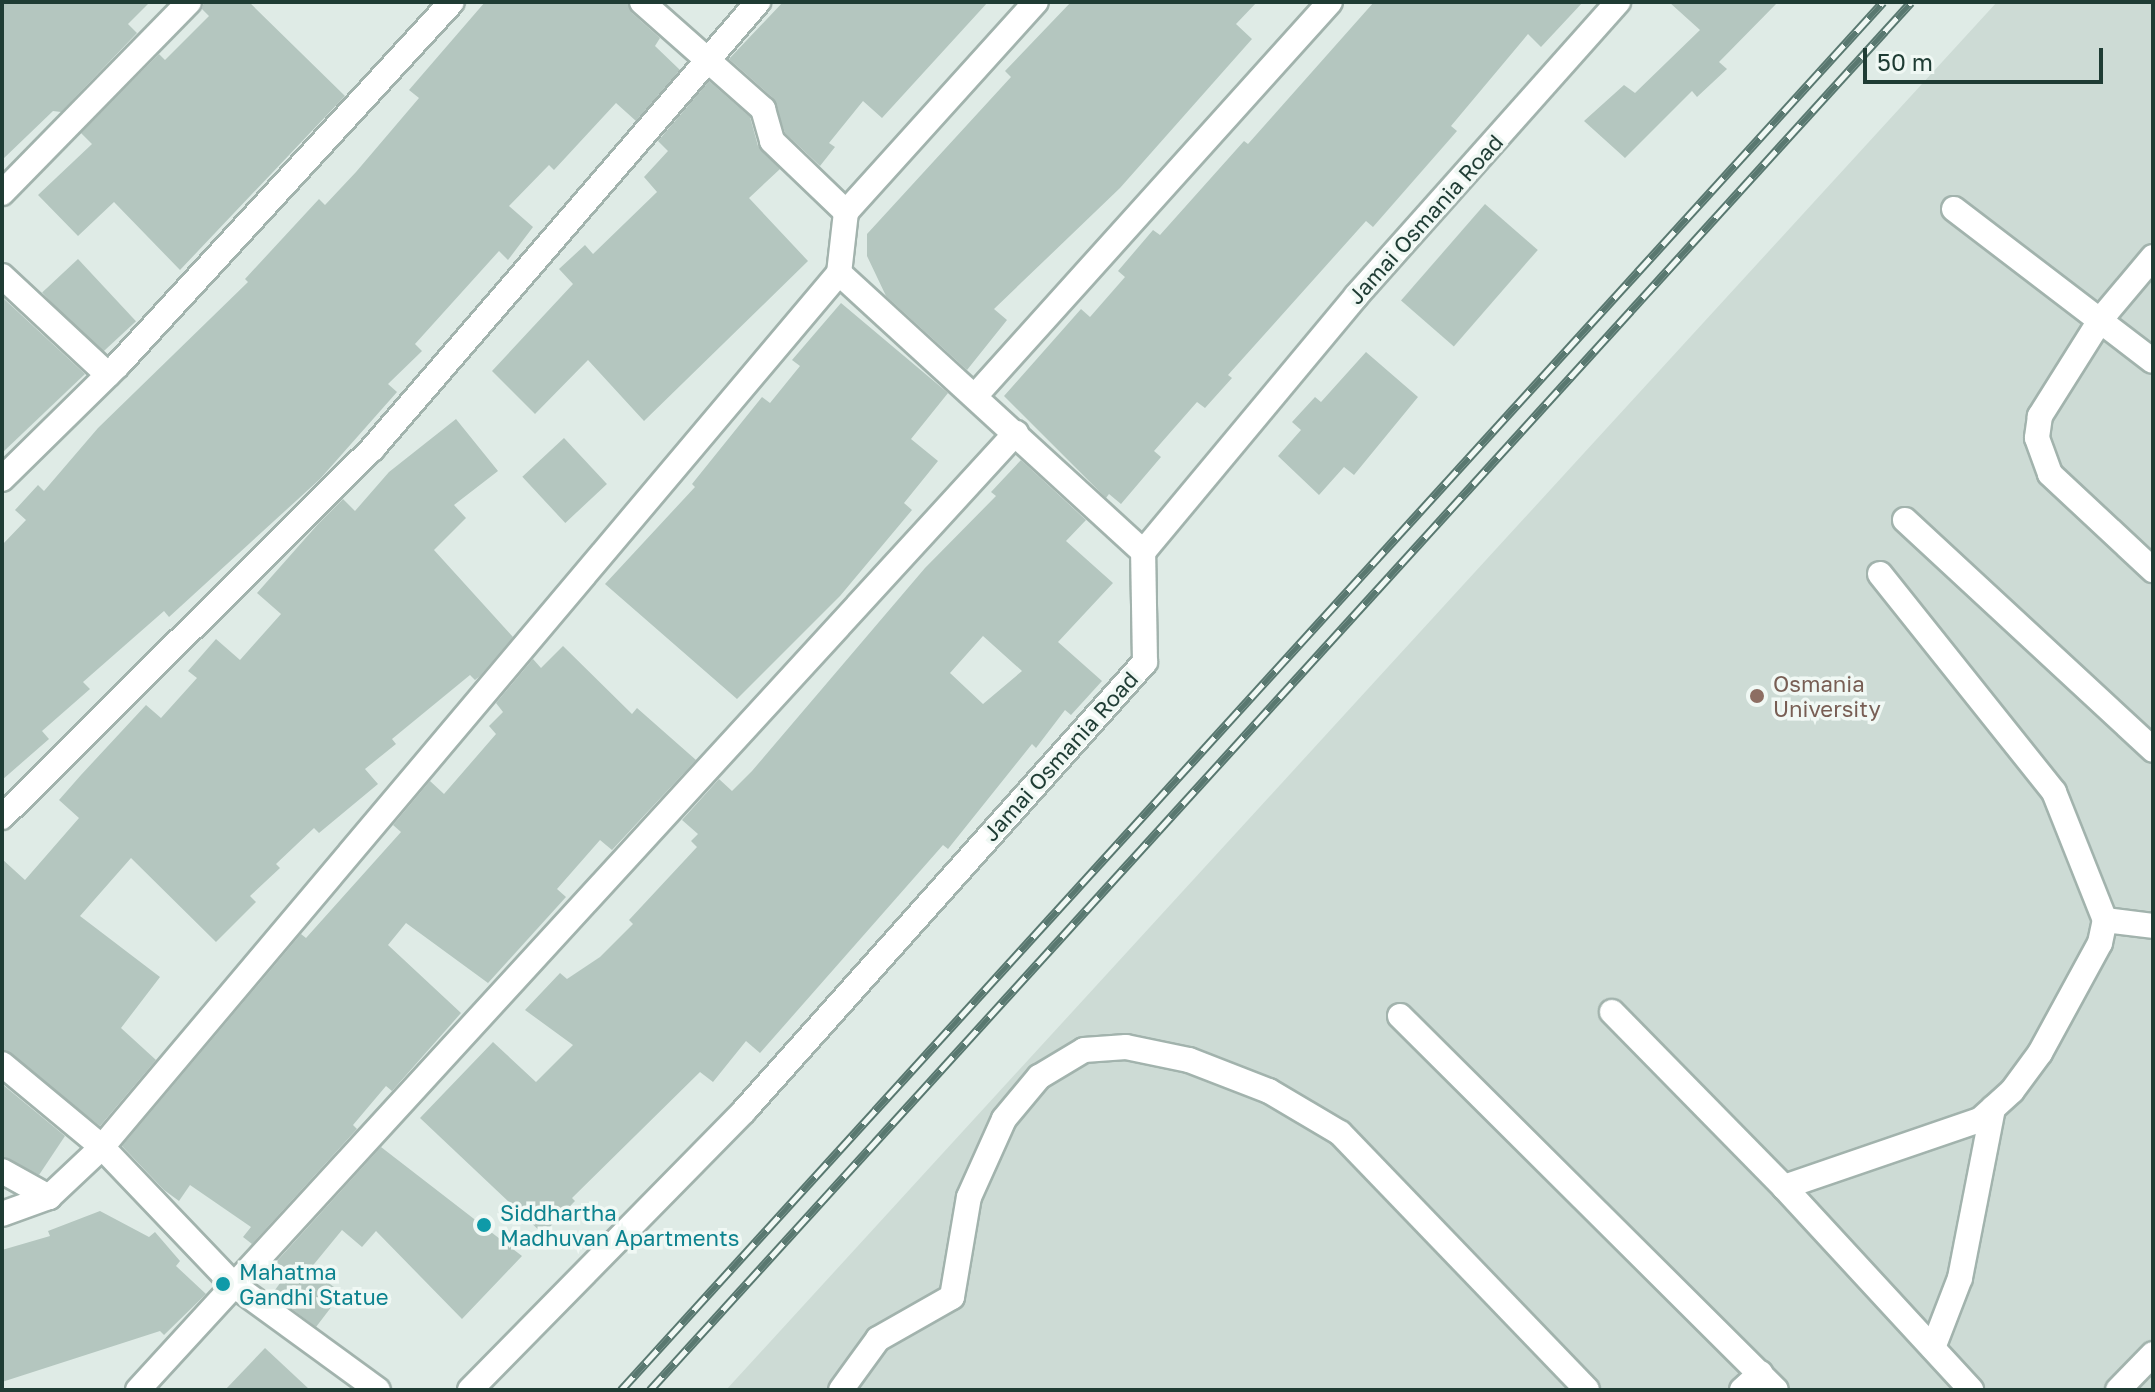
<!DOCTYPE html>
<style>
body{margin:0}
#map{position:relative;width:2155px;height:1392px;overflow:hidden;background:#dfebe6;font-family:"Golos Text",sans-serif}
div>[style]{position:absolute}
.built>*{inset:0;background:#cddbd5}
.building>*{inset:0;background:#b4c6bf;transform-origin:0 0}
.roads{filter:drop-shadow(2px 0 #a2b3ad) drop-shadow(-2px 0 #a2b3ad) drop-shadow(0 2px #a2b3ad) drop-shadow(0 -2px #a2b3ad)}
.street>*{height:24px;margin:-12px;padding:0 12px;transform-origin:12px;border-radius:12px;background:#fff}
.secondary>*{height:24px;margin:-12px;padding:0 12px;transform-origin:12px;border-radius:12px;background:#fff}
.rail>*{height:9px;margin-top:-4.5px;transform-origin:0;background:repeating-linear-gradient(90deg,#f0f8f4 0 18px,#597870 0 36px);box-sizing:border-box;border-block:2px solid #597870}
.dots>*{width:22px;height:22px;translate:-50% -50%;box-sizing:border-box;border:4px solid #f0f8f4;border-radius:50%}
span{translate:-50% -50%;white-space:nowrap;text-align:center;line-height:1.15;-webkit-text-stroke:7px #f0f8f4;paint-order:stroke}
.street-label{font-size:22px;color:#1f3c34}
.education-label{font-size:22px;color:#785e54}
.left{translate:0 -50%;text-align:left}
.culture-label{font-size:22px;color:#0d838f}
.frame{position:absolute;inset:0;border:4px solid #1f3c34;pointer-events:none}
.scale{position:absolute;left:1863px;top:48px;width:240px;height:36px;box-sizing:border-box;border:4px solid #1f3c34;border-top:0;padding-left:10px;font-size:24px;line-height:28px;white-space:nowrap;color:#1f3c34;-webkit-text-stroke:6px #f0f8f4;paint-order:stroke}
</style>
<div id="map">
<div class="built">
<div style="clip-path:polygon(1997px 2px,2153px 2px,2153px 1390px,726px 1390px)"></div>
</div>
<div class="building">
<div style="clip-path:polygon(2px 2px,150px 2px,128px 24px,137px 33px,61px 112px,53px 111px,2px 160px)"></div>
<div style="clip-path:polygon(204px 2px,249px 2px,345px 96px,180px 270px,114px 202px,78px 236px,38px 195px,92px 144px,81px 133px,159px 54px,165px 60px,209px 16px,202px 9px)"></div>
<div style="clip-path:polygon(485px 2px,627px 2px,632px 13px,660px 38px,655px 46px,680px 70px,636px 121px,616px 103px,554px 170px,549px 165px,509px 206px,533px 227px,508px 260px,499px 251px,415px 344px,422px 351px,388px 384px,397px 392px,320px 479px,169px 617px,164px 611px,83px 682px,90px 689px,42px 731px,49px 739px,2px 780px,2px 545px,26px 520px,15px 510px,38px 485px,44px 491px,98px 428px,248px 282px,245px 279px,319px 199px,325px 205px,356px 172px,419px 98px,409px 90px)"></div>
<div style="clip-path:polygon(783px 2px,988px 2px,882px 118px,863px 101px,829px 143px,835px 147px,820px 166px,785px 133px,773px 98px,729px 59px)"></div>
<div style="clip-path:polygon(1071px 2px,1257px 2px,1236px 24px,1252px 39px,1120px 188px,994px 309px,1007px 320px,967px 370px,886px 296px,867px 256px,867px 234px,1011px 77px,1005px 71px)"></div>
<div style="clip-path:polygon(1374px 2px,1583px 2px,1541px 47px,1528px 34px,1451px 126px,1457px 131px,1373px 227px,1366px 221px,1228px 375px,1232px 378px,1205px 408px,1197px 402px,1154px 451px,1161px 457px,1121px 504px,1109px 494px,1106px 498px,1004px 396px,1081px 309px,1090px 317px,1125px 277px,1118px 271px,1153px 230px,1160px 235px,1244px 141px,1248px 144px)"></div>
<div style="clip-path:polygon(1669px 2px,1778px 2px,1719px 62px,1727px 69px,1697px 97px,1692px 91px,1625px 158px,1584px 121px,1624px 85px,1635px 93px,1700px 30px)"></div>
<div style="clip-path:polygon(709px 81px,750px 117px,758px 146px,780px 169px,749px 198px,808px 261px,644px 421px,588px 360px,535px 414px,492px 371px,573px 284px,559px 269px,585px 245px,593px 254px,657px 192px,644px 177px,668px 151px,658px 141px)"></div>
<div style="left:1485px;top:204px;width:70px;height:128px;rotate:41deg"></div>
<div style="left:78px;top:259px;width:85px;height:49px;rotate:47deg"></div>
<div style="clip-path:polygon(2px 297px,85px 374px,2px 453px)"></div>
<div style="clip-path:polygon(841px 303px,948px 393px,911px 439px,938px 461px,904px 503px,912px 510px,840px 596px,737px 699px,605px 584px,695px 487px,692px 484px,762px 397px,770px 403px,800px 366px,792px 360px)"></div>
<div style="clip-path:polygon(1366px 352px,1418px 397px,1354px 475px,1344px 467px,1319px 495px,1278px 456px,1301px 430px,1292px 422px,1315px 397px,1321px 402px)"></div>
<div style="clip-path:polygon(456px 419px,498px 471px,454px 505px,466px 518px,434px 550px,513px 637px,480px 676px,475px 680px,470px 675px,392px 739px,396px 744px,365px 769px,378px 784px,319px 833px,314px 828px,276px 864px,280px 868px,250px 896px,256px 902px,216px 942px,131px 858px,80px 916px,160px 977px,121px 1028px,156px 1060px,100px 1126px,2px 1049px,2px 859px,25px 880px,79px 818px,59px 800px,81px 775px,146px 705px,161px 718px,197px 678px,188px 671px,216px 639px,240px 660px,281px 614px,257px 593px,319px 523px,343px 499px,355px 511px,389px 472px)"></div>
<div style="left:564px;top:438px;width:63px;height:57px;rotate:47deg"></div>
<div style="clip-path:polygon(evenodd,1021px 460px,1086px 520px,1066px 541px,1113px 583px,1058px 642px,1102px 681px,1071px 715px,1065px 710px,1036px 748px,1032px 744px,948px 849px,943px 845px,760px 1053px,746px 1041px,713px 1082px,700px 1072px,572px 1198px,575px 1201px,543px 1234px,420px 1118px,493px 1042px,536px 1082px,573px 1045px,525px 1010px,560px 973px,567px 979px,600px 957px,633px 924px,629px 920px,697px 847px,691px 841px,698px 834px,682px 820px,719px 779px,732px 791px,752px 771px,925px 568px,996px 496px,991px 492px,1021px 460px,983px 636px,1022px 671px,983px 704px,950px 673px,983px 636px)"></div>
<div style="clip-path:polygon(563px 646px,632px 714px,637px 708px,696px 760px,612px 850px,600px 840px,557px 889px,566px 897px,488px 983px,406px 923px,388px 945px,461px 1013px,392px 1091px,386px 1086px,353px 1125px,357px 1129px,252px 1244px,243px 1237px,251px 1227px,190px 1185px,179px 1201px,164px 1190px,122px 1146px,301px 934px,306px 938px,401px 832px,393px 825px,430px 781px,444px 794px,496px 734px,489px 726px,503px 712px,496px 703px,533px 659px,541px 668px)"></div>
<div style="clip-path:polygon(2px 1084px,65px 1136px,39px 1175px,2px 1156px)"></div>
<div style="clip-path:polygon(381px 1147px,522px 1256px,462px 1319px,376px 1231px,362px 1247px,342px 1230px,310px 1269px,342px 1293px,316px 1327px,272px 1294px,289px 1271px,276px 1262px)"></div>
<div style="clip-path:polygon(100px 1211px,149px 1237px,155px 1232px,180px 1261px,176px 1266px,206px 1294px,164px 1335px,160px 1331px,2px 1382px,2px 1250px,50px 1236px,48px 1231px)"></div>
<div style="clip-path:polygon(265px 1348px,310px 1390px,225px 1390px)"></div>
</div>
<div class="roads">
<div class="street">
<div style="left:642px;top:2px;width:162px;rotate:41.5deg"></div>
<div style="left:763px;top:109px;width:33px;rotate:74deg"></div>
<div style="left:772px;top:141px;width:103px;rotate:43.8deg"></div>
<div style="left:846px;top:212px;width:61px;rotate:96.5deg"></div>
<div style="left:839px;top:273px;width:413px;rotate:42.5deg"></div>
<div style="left:2px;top:193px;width:267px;rotate:-45.6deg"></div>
<div style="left:1954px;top:209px;width:250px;rotate:37.4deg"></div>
<div style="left:846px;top:212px;width:283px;rotate:-47.9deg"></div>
<div style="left:2153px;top:257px;width:81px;rotate:130deg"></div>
<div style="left:2101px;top:319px;width:115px;rotate:122.2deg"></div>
<div style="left:2040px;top:416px;width:22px;rotate:98deg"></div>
<div style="left:2037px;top:438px;width:38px;rotate:70deg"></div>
<div style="left:2050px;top:474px;width:141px;rotate:43deg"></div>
<div style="left:2px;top:276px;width:145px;rotate:43deg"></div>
<div style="left:976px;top:395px;width:529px;rotate:-47.99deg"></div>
<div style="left:2px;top:479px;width:163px;rotate:-44.5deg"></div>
<div style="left:118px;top:365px;width:493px;rotate:-47.4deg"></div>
<div style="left:1905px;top:520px;width:338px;rotate:42.8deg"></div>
<div style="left:1880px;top:574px;width:279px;rotate:51.4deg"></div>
<div style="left:2054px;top:792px;width:138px;rotate:68.3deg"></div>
<div style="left:2px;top:817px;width:522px;rotate:-44.84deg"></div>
<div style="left:372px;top:449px;width:591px;rotate:-49.19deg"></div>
<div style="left:1612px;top:1012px;width:245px;rotate:45.5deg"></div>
<div style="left:1784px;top:1187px;width:276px;rotate:47.3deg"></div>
<div style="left:1400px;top:1016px;width:530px;rotate:44.85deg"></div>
<div style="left:2px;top:1064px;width:130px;rotate:39.7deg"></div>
<div style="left:102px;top:1147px;width:191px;rotate:46.3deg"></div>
<div style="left:234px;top:1285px;width:178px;rotate:36.1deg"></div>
<div style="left:2px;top:1171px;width:54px;rotate:29deg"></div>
<div style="left:1784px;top:1187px;width:207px;rotate:-18.9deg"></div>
<div style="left:1980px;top:1120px;width:43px;rotate:-42.2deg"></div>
<div style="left:2012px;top:1091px;width:47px;rotate:-53.6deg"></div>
<div style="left:2040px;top:1053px;width:125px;rotate:-61.4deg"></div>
<div style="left:2100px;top:943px;width:24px;rotate:-78deg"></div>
<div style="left:2105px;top:920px;width:48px;rotate:7.1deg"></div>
<div style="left:2px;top:1214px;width:50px;rotate:-19.9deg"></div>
<div style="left:49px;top:1197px;width:73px;rotate:-43.3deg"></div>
<div style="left:102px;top:1147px;width:1143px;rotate:-49.86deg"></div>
<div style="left:1933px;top:1348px;width:75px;rotate:-68.9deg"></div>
<div style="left:1960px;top:1278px;width:173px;rotate:-79deg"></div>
<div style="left:138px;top:1390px;width:1299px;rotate:-47.47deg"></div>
<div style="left:841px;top:1390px;width:63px;rotate:-54deg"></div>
<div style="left:878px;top:1339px;width:85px;rotate:-29.6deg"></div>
<div style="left:952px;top:1297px;width:101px;rotate:-80.4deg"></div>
<div style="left:969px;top:1197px;width:85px;rotate:-65.8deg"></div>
<div style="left:1004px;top:1119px;width:55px;rotate:-50.2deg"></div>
<div style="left:1039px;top:1077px;width:52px;rotate:-31deg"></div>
<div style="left:1084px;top:1050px;width:42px;rotate:-4.1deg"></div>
<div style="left:1126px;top:1047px;width:64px;rotate:11.7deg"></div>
<div style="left:1189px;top:1060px;width:86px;rotate:21.2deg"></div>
<div style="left:1269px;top:1091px;width:82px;rotate:30.6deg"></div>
<div style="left:1340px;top:1133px;width:356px;rotate:46.1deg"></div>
<div style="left:1742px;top:1390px;width:25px;rotate:-42deg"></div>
<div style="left:2118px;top:1390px;width:50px;rotate:-45.8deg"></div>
</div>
<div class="secondary">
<div style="left:470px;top:1390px;width:391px;rotate:-45.5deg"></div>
<div style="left:744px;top:1111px;width:602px;rotate:-48.23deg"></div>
<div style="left:1145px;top:662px;width:110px;rotate:-91deg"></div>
<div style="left:1143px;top:552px;width:333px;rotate:-50.2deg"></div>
<div style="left:1356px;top:296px;width:394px;rotate:-48.3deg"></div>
</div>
</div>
<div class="rail">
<div style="left:621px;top:1390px;width:1876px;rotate:-47.72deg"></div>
<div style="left:650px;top:1390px;width:1875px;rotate:-47.74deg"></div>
</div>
<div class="dots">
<div style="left:1757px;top:696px;background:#8d6e63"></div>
<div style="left:484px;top:1225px;background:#0f9aa8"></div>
<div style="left:223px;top:1284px;background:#0f9aa8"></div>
</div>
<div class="street-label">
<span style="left:1425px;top:219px;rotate:-48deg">Jamai Osmania Road</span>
<span style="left:1060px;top:756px;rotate:-48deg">Jamai Osmania Road</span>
</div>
<div class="education-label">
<span class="left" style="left:1773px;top:696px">Osmania<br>University</span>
</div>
<div class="culture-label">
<span class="left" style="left:500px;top:1225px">Siddhartha<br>Madhuvan Apartments</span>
<span class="left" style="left:239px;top:1284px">Mahatma<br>Gandhi Statue</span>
</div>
<div class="frame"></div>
<div class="scale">50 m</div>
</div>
